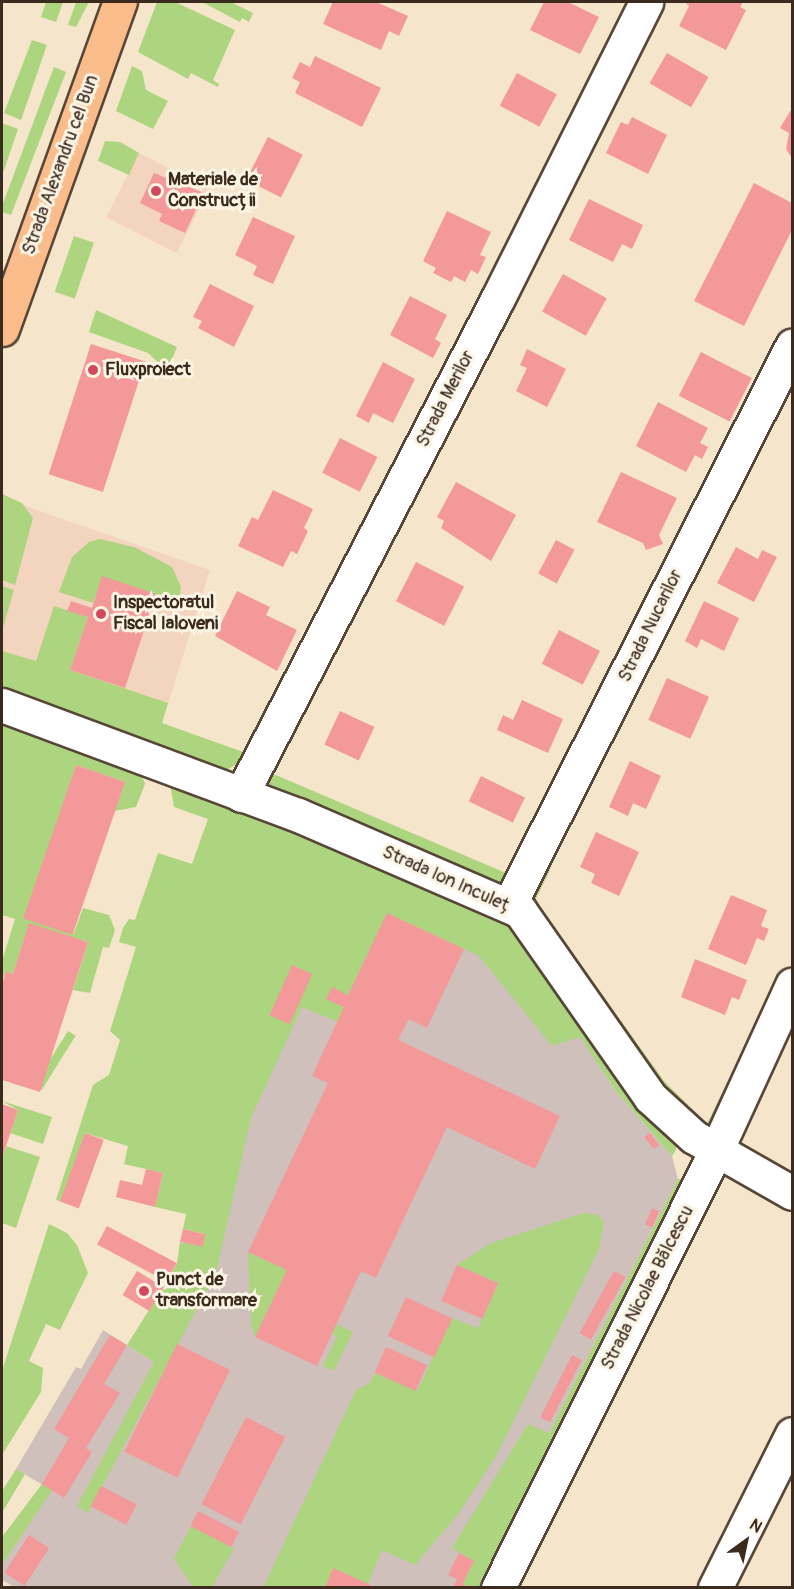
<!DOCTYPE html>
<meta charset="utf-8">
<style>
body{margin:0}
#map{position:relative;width:794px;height:1589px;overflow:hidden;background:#f5e6cb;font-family:Pangolin,sans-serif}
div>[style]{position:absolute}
.built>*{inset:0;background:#f3d4bf;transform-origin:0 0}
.industrial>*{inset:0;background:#cfc0bb}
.green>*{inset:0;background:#add47f;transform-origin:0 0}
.building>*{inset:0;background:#f39999;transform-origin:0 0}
.roads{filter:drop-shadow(2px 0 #574638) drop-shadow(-2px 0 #574638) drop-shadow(0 2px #574638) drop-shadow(0 -2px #574638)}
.minor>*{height:33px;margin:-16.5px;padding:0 16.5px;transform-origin:16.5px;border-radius:16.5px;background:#fff}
.major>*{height:33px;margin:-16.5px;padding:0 16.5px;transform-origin:16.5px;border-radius:16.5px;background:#f9bc8a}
.dots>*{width:16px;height:16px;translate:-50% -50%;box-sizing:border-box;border:3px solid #fcf5e5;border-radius:50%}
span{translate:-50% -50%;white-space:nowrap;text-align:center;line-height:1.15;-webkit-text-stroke:6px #fcf5e5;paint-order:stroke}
.street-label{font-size:18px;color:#3b2a1e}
.poi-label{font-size:18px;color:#3b2a1e;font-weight:700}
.left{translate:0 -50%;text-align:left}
.frame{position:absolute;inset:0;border:3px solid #3b2a1e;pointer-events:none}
.north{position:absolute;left:716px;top:1511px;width:60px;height:60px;-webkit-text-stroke:4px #fcf5e5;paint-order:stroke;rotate:33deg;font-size:16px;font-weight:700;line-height:24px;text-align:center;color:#3b2a1e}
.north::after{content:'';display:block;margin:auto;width:21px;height:27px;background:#3b2a1e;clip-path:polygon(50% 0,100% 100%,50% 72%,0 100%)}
</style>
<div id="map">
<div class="built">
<div style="left:139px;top:153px;width:79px;height:72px;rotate:27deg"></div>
<div style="clip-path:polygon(2px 494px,28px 507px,210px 570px,162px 723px,2px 696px)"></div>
</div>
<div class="industrial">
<div style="clip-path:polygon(236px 820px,510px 928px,615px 1090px,672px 1156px,678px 1179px,471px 1587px,14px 1587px,2px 1580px,2px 1565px,51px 1490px,16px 1469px,76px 1367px,81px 1369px,103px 1330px,154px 1362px,204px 1269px)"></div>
</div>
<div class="green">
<div style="clip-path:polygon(46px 2px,63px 2px,56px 22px,41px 17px)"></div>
<div style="clip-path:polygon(76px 2px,89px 2px,76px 27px,68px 25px)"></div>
<div style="clip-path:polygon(157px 2px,175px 2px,235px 30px,213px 80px,219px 84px,218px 87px,191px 73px,188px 79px,138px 52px)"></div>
<div style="clip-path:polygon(202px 2px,231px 2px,253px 13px,249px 22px,242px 18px,240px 22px)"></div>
<div style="clip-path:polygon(32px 40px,47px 45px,21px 120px,4px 113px)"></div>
<div style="clip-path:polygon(132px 66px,142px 71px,146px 90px,168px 101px,153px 129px,116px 111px)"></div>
<div style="clip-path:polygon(54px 67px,66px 72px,11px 215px,2px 212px,2px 206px)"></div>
<div style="clip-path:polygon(2px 123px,18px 129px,2px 176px)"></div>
<div style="clip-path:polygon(105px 141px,120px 142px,139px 153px,129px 175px,98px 161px)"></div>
<div style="left:74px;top:236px;width:21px;height:59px;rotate:19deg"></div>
<div style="clip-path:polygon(96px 310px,177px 347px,167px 371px,148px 353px,89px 332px)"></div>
<div style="clip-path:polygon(2px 494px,22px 503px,33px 518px,15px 585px,2px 580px)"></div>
<div style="clip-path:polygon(100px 539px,134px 547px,172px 567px,181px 587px,179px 602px,103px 577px,93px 603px,59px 592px,72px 557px,89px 542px)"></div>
<div style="clip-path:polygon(2px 586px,14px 590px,2px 631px)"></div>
<div style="clip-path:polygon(54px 606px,88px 617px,70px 670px,168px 703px,162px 723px,246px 753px,240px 762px,225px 771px,2px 696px,2px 651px,36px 661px)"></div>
<div style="clip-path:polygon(2px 718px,141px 773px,145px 784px,136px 807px,115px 811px,125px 782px,76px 765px,25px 918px,73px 935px,83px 908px,109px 915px,115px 930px,109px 948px,103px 947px,90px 993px,73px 990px,88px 942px,29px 924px,13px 974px,6px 971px,2px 981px,2px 961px,15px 919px,2px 915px)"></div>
<div style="clip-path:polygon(271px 773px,506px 873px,504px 880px,500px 883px,479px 878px,264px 790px)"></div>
<div style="clip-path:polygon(175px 780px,513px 919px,676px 1143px,676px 1150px,672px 1156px,615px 1090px,580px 1037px,552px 1046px,479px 956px,387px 913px,348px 995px,327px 999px,344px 1007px,338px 1022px,302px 1007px,251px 1118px,216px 1273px,88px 1513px,77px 1506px,154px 1362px,127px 1345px,168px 1280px,177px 1263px,180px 1242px,202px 1246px,205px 1234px,183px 1229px,186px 1214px,155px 1207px,163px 1173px,124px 1164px,128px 1146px,85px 1133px,62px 1202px,56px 1200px,93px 1085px,109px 1075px,120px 1040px,110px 1031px,136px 947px,119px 942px,123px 928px,129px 919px,135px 920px,158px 853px,192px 864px,208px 819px,174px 807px,171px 789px)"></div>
<div style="clip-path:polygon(544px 868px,550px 870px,535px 901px,664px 1081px,707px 1124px,764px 1006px,770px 1009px,711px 1128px,706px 1129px,652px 1080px,528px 901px)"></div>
<div style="left:68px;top:1031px;width:9px;height:64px;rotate:32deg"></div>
<div style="clip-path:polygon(2px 1101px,52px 1117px,43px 1144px,10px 1133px,18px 1110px)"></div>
<div style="clip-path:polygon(6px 1146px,40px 1157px,16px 1228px,2px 1223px,2px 1159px)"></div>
<div style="clip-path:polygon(678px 1179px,686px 1179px,480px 1587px,467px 1587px,463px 1583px,474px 1561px,452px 1548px,528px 1424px,549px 1433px)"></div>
<div style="clip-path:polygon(584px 1213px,598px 1215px,604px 1222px,599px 1249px,496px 1456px,459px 1513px,415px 1565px,382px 1550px,368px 1584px,334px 1569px,325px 1587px,263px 1588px,356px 1390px,369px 1384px,375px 1373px,417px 1391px,452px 1318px,478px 1328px,498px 1283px,457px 1265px,491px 1243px)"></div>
<div style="clip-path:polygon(49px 1224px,67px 1233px,77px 1245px,88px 1273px,60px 1330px,46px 1324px,29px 1361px,43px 1368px,41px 1392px,2px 1455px,2px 1371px)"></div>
<div style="clip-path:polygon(248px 1252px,287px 1270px,255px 1337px,251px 1325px)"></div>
<div style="clip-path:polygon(336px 1324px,353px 1332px,334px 1371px,323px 1366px,337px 1337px,332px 1334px)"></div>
<div style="clip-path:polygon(16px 1469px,25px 1474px,2px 1513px,2px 1491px)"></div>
<div style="clip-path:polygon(42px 1484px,52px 1490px,2px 1565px,2px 1537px)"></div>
<div style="clip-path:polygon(191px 1526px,234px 1548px,212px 1587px,193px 1587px,174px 1559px)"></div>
</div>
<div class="building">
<div style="clip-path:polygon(333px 2px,376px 2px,408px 16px,399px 36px,389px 31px,381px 50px,323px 24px)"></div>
<div style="clip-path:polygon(544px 2px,568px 2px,599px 17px,580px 54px,530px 30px)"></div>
<div style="clip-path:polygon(685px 2px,743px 2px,740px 7px,746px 10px,726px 50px,679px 26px,689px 6px)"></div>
<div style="left:667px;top:53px;width:48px;height:35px;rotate:30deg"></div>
<div style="clip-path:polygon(315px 56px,381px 88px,362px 127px,295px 93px,300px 82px,292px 78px,300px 62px,310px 67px)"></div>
<div style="left:517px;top:73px;width:45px;height:37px;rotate:28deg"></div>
<div style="clip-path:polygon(791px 110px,792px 111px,792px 158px,786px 149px,789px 133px,780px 128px)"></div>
<div style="clip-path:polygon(632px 117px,667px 135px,648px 174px,606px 153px,621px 122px,628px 125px)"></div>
<div style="left:268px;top:137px;width:39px;height:48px;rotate:27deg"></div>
<div style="clip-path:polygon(154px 173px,204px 193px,185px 233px,159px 221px,162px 214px,140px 203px)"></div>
<div style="clip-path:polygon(754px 183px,792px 203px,792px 230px,744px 326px,694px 301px)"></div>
<div style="clip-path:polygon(589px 199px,643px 225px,632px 249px,622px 244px,613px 262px,569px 240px)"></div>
<div style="clip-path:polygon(447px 211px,491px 232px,480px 255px,486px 257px,478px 274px,471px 270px,465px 282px,454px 276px,451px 282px,433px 273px,436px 268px,423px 261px)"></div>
<div style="clip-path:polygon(253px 217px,295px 236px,273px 284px,253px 275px,257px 266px,235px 255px)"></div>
<div style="left:563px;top:274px;width:50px;height:43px;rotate:29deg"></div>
<div style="clip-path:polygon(210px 284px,254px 306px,234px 347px,198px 328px,202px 321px,193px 317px)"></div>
<div style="clip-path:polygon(410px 296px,447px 315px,435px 339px,441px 343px,433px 358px,390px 335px)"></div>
<div style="left:91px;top:344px;width:57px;height:137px;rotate:18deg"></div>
<div style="clip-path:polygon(527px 349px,566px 369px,547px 407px,516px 391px,527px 368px,520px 365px)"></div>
<div style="left:701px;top:352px;width:57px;height:49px;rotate:27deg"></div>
<div style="clip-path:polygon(383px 362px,415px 379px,393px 423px,373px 413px,369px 423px,356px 416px)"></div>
<div style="clip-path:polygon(658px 402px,708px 428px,700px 443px,708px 447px,702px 459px,695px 455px,686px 472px,636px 446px)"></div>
<div style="left:340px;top:438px;width:42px;height:39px;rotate:27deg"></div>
<div style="clip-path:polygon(621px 472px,677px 498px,659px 535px,663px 544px,646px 550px,643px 543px,597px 522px)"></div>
<div style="clip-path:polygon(456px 482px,516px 515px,491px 561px,441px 528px,444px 521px,437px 517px)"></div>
<div style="clip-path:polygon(273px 490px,313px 509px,304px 528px,308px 531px,297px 554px,291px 551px,283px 567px,238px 546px,252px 517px,258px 520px)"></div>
<div style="left:556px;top:540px;width:21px;height:38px;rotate:28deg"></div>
<div style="clip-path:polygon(736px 547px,758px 559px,762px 550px,777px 557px,754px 602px,717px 583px)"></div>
<div style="left:416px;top:562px;width:54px;height:44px;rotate:27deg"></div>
<div style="clip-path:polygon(102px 576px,156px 594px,125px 688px,70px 670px,88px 617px,67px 611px,71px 601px,92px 608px)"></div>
<div style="clip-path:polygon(237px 591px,270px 607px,266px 615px,297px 630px,277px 671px,215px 636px)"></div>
<div style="clip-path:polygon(704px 601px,739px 618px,724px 651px,701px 639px,697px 648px,685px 641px)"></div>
<div style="left:559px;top:630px;width:46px;height:38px;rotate:27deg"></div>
<div style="left:667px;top:678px;width:46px;height:46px;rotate:24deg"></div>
<div style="clip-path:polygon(522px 700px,563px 719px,548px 753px,497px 730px,503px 715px,513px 720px)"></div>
<div style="left:340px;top:711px;width:38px;height:37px;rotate:25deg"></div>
<div style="clip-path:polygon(630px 761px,661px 776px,646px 809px,633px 803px,628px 816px,609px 807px)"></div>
<div style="left:76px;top:765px;width:52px;height:162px;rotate:19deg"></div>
<div style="left:481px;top:776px;width:49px;height:28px;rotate:26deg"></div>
<div style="clip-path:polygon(596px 832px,639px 852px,619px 896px,591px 883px,595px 874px,580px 867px)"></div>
<div style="clip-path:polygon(731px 895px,767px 910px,761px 926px,769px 929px,764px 941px,757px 938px,746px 965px,708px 949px)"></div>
<div style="clip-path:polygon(387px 913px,464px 949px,427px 1028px,409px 1019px,398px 1040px,560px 1116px,535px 1169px,447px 1127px,376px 1278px,361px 1271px,317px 1366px,255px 1337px,287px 1270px,248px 1252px,328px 1083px,312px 1076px,344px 1007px,326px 999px,332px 987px,348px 995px)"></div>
<div style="clip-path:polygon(29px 923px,88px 942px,40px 1092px,2px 1080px,2px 985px,6px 971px,13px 974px)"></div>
<div style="clip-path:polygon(695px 959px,747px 980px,739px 1000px,732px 997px,725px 1015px,681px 997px)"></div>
<div style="left:292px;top:965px;width:22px;height:55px;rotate:24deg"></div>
<div style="clip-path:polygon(2px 1104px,18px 1110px,2px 1158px)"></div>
<div style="left:85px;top:1133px;width:20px;height:73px;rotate:20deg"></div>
<div style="clip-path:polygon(650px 1133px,659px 1145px,654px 1149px,644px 1137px)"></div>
<div style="clip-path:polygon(146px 1169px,163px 1173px,155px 1207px,116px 1197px,120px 1180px,142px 1185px)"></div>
<div style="left:652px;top:1208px;width:8px;height:18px;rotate:23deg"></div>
<div style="left:107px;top:1226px;width:79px;height:21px;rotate:28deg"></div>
<div style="left:183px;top:1229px;width:23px;height:13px;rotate:13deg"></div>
<div style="left:457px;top:1265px;width:45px;height:39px;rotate:24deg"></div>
<div style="left:137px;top:1271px;width:31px;height:28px;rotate:31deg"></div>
<div style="left:614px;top:1271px;width:13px;height:71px;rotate:29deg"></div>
<div style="left:406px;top:1297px;width:51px;height:43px;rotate:25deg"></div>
<div style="clip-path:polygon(110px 1335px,127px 1345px,104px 1384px,120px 1393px,86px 1448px,92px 1452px,64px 1498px,42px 1484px,69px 1438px,54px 1429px)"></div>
<div style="left:177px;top:1344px;width:59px;height:120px;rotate:26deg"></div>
<div style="left:386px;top:1347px;width:45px;height:28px;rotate:24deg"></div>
<div style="left:572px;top:1355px;width:11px;height:70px;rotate:27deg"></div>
<div style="left:246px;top:1417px;width:44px;height:98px;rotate:27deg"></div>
<div style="left:101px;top:1486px;width:40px;height:23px;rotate:27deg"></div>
<div style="left:198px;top:1511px;width:46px;height:17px;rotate:27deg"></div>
<div style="left:29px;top:1535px;width:24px;height:45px;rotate:33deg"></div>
<div style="clip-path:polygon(459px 1553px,474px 1561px,463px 1583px,467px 1588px,453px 1588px,457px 1579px,448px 1575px)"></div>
<div style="clip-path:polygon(333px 1568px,368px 1584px,375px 1588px,325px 1588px)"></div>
</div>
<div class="roads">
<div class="minor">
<div style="left:2px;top:705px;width:316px;rotate:20.4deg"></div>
<div style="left:298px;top:815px;width:242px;rotate:23.4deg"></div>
<div style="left:520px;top:911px;width:227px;rotate:55deg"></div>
<div style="left:650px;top:1097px;width:59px;rotate:42.3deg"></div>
<div style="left:694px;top:1137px;width:113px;rotate:29.7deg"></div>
<div style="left:241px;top:795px;width:560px;rotate:-62.66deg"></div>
<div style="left:498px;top:298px;width:331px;rotate:-63.4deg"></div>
<div style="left:509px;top:905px;width:627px;rotate:-63.15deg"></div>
<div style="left:498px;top:1588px;width:488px;rotate:-63.5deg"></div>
<div style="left:716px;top:1151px;width:183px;rotate:-65.4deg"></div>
<div style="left:715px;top:1588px;width:172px;rotate:-63.4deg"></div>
</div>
<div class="major">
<div style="left:2px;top:329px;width:348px;rotate:-70.2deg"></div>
</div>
</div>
<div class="dots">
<div style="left:156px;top:191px;background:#d1495b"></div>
<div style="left:93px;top:370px;background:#d1495b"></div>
<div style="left:101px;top:614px;background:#d1495b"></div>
<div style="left:144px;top:1291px;background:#d1495b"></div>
</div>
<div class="street-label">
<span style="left:61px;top:165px;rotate:-70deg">Strada Alexandru cel Bun</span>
<span style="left:446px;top:399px;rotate:-63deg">Strada Merilor</span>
<span style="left:651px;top:626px;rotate:-64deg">Strada Nucarilor</span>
<span style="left:447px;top:880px;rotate:24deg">Strada Ion Inculeț</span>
<span style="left:648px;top:1288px;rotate:-63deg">Strada Nicolae Bălcescu</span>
</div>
<div class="poi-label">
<span class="left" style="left:168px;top:191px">Materiale de<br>Construcții</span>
<span class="left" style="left:105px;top:370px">Fluxproiect</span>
<span class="left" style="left:113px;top:614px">Inspectoratul<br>Fiscal Ialoveni</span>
<span class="left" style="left:156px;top:1291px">Punct de<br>transformare</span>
</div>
<div class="frame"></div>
<div class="north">N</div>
</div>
